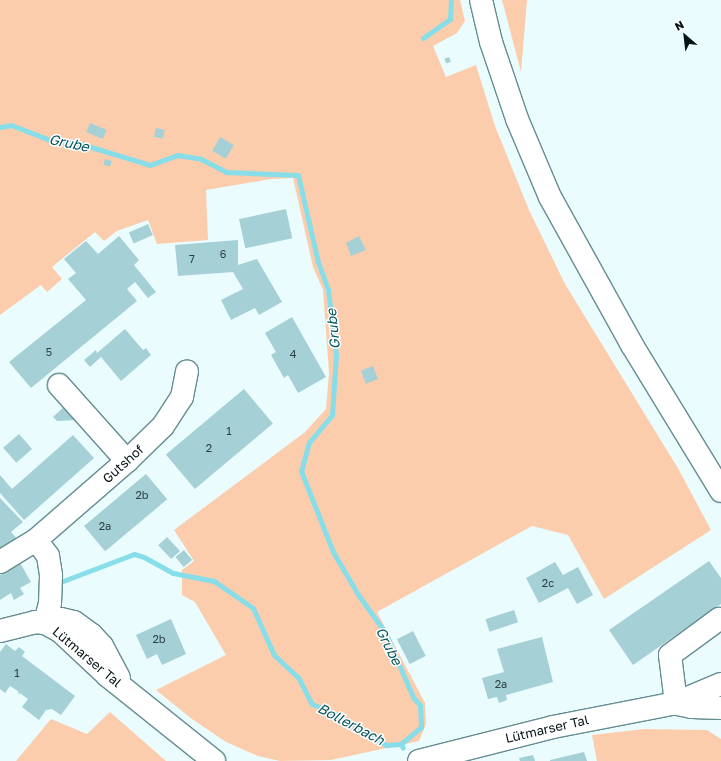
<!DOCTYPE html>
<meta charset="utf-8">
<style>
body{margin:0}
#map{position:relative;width:721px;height:761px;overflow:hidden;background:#ebfcfe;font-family:"Golos Text",sans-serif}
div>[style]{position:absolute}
.green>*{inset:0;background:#fccdad}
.stream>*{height:5px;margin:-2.5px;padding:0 2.5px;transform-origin:2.5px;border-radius:2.5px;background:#87dee8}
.building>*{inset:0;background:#a5d0d5;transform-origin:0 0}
.roads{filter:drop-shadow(1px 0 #648d92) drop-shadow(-1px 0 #648d92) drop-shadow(0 1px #648d92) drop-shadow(0 -1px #648d92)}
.minor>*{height:22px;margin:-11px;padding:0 11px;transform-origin:11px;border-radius:11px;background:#fff}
.major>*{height:22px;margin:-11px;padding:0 11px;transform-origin:11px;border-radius:11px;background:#fff}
span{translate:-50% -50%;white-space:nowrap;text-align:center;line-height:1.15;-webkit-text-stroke:3px #fff;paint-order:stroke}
.number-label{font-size:11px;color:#2c4245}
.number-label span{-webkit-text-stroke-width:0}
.street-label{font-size:13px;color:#041315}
.water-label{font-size:14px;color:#05565d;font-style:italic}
.north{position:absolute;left:665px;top:16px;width:40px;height:40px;-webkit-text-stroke:3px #fff;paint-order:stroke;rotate:332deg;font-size:11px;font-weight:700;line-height:16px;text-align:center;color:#041315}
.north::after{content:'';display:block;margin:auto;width:14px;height:18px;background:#041315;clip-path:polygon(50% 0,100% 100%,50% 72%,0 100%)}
</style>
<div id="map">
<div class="green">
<div style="clip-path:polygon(0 0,460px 0,465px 21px,457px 33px,433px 46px,446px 77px,476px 65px,495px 126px,529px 210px,565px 284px,679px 470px,711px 530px,604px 599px,568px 535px,532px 526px,377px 612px,425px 703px,426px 724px,419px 741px,331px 760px,280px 761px,258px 756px,226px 742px,192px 719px,156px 690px,226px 655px,195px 602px,182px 595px,182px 570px,194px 561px,174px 530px,305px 432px,326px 409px,329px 373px,323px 290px,313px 267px,293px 178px,271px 179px,206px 190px,208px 240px,157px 244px,148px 220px,117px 231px,104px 241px,95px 232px,52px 267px,62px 279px,47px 292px,41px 285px,0 315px)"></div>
<div style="clip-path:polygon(502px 0,527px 0,521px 72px)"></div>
<div style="clip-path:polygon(110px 712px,166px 761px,16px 761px,51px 719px,87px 734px)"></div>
<div style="clip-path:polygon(644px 729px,707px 730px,721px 739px,721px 761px,597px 761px,592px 735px)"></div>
</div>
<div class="stream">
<div style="left:423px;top:38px;width:33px;rotate:-35deg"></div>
<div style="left:450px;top:19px;width:19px;rotate:-87deg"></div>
<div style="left:0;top:127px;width:11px;rotate:-10deg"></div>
<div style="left:11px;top:125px;width:45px;rotate:20.9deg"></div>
<div style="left:53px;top:141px;width:28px;rotate:6deg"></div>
<div style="left:81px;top:144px;width:72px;rotate:16.9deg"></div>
<div style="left:150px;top:165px;width:29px;rotate:-20deg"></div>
<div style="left:177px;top:155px;width:24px;rotate:9deg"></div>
<div style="left:201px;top:159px;width:28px;rotate:27deg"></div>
<div style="left:226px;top:172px;width:72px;rotate:2.4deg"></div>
<div style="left:298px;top:175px;width:89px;rotate:77.1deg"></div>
<div style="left:318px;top:262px;width:29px;rotate:70deg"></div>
<div style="left:328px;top:289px;width:66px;rotate:83.1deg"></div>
<div style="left:336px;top:355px;width:60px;rotate:93.8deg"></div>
<div style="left:332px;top:415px;width:35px;rotate:130deg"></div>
<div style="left:309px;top:442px;width:30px;rotate:105deg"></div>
<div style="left:301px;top:471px;width:87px;rotate:68.4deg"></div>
<div style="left:333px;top:552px;width:51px;rotate:59.4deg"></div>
<div style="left:359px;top:596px;width:44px;rotate:54.2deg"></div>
<div style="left:385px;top:632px;width:71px;rotate:66.7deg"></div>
<div style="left:413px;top:697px;width:11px;rotate:49deg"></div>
<div style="left:420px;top:705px;width:22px;rotate:87deg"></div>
<div style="left:421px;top:727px;width:26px;rotate:140deg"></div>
<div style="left:401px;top:744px;width:4px;rotate:63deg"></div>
<div style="left:63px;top:581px;width:76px;rotate:-20.8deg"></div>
<div style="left:134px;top:554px;width:10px;rotate:17deg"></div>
<div style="left:144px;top:557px;width:33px;rotate:29deg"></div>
<div style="left:173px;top:573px;width:42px;rotate:11deg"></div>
<div style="left:214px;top:581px;width:47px;rotate:34.7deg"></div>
<div style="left:253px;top:608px;width:51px;rotate:65.9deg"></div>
<div style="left:274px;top:655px;width:33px;rotate:43deg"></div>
<div style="left:298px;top:677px;width:30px;rotate:63deg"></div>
<div style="left:312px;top:704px;width:28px;rotate:23deg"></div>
<div style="left:338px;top:715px;width:57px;rotate:32deg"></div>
<div style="left:386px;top:745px;width:15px;rotate:-4deg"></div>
</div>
<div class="building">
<div style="left:449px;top:57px;width:5px;height:5px;rotate:68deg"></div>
<div style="left:90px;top:123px;width:18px;height:10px;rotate:22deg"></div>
<div style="left:156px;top:128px;width:9px;height:9px;rotate:13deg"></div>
<div style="left:220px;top:137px;width:16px;height:16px;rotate:30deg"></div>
<div style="left:105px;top:159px;width:7px;height:6px;rotate:16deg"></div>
<div style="left:286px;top:209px;width:30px;height:48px;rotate:78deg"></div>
<div style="left:148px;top:224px;width:12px;height:21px;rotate:66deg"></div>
<div style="clip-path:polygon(119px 236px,139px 260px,134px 265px,156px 292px,148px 298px,135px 282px,127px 289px,137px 301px,31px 388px,9px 362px,86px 300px,68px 279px,76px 273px,64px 259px,86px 241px,98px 254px)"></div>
<div style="clip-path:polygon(359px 236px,366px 250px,351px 256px,346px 243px)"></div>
<div style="clip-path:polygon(238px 240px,238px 265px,257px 259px,282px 302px,259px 315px,255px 308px,231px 320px,221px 300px,243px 289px,233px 272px,178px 276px,175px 245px)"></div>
<div style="clip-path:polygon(292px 317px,326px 377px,298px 393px,288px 375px,284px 378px,271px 355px,276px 352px,265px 333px)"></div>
<div style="clip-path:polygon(125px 329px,143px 350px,146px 348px,151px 355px,121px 381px,101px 357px,90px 367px,84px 360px,96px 350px,97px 353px)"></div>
<div style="left:373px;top:366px;width:14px;height:13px;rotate:69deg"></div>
<div style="left:244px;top:389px;width:45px;height:102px;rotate:50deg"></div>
<div style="clip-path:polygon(65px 406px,77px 420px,57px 421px,53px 417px)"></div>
<div style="left:19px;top:434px;width:20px;height:21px;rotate:49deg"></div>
<div style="clip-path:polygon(73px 435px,94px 458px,24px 520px,0 493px,0 475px,12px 489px)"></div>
<div style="left:146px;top:474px;width:33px;height:81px;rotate:50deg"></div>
<div style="clip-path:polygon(0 498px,23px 522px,11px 532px,19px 541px,0 555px)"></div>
<div style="left:167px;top:537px;width:19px;height:12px;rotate:47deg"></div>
<div style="left:184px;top:550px;width:13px;height:11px;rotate:51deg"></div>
<div style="clip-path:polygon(709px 561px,721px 578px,721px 604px,633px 665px,609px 630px)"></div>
<div style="clip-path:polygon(555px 562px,563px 575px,578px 567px,593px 595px,577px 604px,568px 588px,539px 603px,526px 578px)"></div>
<div style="clip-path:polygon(20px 563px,31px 582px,20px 588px,24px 594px,14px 600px,11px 593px,0 600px,0 575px)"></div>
<div style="left:514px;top:610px;width:13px;height:30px;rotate:72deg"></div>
<div style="clip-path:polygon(171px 619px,186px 654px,162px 665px,157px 654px,147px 659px,136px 635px)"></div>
<div style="left:413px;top:631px;width:28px;height:18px;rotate:63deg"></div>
<div style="clip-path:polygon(542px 637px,553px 682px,506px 695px,507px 700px,499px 703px,497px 697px,488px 699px,482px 678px,504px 672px,497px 649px)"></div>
<div style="clip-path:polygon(6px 644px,15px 651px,19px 647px,25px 652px,22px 656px,75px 696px,61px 715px,52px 709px,46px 710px,39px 720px,22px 707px,28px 699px,20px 693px,19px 695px,18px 691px,10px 686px,5px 693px,0 689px,0 652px)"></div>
<div style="clip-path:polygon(584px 752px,587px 761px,550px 761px,550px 760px)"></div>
<div style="clip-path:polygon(533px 755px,535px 761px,520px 761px,519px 758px)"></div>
</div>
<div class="roads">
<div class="minor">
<div style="left:481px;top:0;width:43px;rotate:76.6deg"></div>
<div style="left:491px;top:42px;width:81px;rotate:71.3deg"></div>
<div style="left:517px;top:119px;width:85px;rotate:67.1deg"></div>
<div style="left:550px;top:197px;width:169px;rotate:61deg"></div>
<div style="left:632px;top:345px;width:171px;rotate:58.6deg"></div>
<div style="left:59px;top:385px;width:102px;rotate:48.2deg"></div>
<div style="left:36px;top:540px;width:20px;rotate:53deg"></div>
<div style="left:48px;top:556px;width:20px;rotate:81deg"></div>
<div style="left:51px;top:576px;width:27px;rotate:92deg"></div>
<div style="left:50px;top:603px;width:21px;rotate:104deg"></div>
<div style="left:0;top:562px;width:42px;rotate:-31.4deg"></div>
<div style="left:36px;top:540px;width:121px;rotate:-41deg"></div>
<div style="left:127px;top:461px;width:50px;rotate:-44.2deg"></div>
<div style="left:163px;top:426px;width:35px;rotate:-57deg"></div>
<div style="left:182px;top:397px;width:26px;rotate:-79deg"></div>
<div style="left:676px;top:703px;width:48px;rotate:-97.1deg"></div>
<div style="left:670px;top:655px;width:61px;rotate:-36.3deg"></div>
</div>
<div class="major">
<div style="left:45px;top:623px;width:16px;rotate:-14deg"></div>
<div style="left:61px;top:619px;width:13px;rotate:13deg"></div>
<div style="left:74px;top:622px;width:22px;rotate:36deg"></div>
<div style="left:92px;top:635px;width:15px;rotate:48deg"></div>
<div style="left:102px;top:646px;width:36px;rotate:62deg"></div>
<div style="left:0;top:631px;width:36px;rotate:-14deg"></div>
<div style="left:35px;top:622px;width:10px;rotate:6deg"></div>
<div style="left:45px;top:623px;width:18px;rotate:29deg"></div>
<div style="left:61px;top:632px;width:64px;rotate:43.1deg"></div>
<div style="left:108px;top:676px;width:136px;rotate:38.7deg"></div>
<div style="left:677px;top:704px;width:15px;rotate:11deg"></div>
<div style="left:692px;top:707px;width:29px;rotate:2deg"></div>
<div style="left:419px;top:761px;width:138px;rotate:-14.2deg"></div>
<div style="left:553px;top:727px;width:125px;rotate:-11deg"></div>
<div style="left:676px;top:703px;width:49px;rotate:-22.9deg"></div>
</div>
</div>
<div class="number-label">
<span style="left:223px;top:254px">6</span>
<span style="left:192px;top:259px">7</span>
<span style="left:49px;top:352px">5</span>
<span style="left:293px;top:354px">4</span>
<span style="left:229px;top:431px">1</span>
<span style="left:209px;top:448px">2</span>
<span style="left:142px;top:495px">2b</span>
<span style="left:105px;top:526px">2a</span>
<span style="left:548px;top:583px">2c</span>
<span style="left:159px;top:639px">2b</span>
<span style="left:17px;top:673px">1</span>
<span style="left:501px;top:684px">2a</span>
</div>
<div class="street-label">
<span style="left:123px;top:464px;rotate:-42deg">Gutshof</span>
<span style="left:87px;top:657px;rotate:40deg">Lütmarser Tal</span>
<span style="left:547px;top:729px;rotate:-13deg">Lütmarser Tal</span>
</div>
<div class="water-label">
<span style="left:69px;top:143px;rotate:12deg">Grube</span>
<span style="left:333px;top:329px;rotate:-96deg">Grube</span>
<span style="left:389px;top:646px;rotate:63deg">Grube</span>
<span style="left:351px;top:724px;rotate:28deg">Bollerbach</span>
</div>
<div class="north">N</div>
</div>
